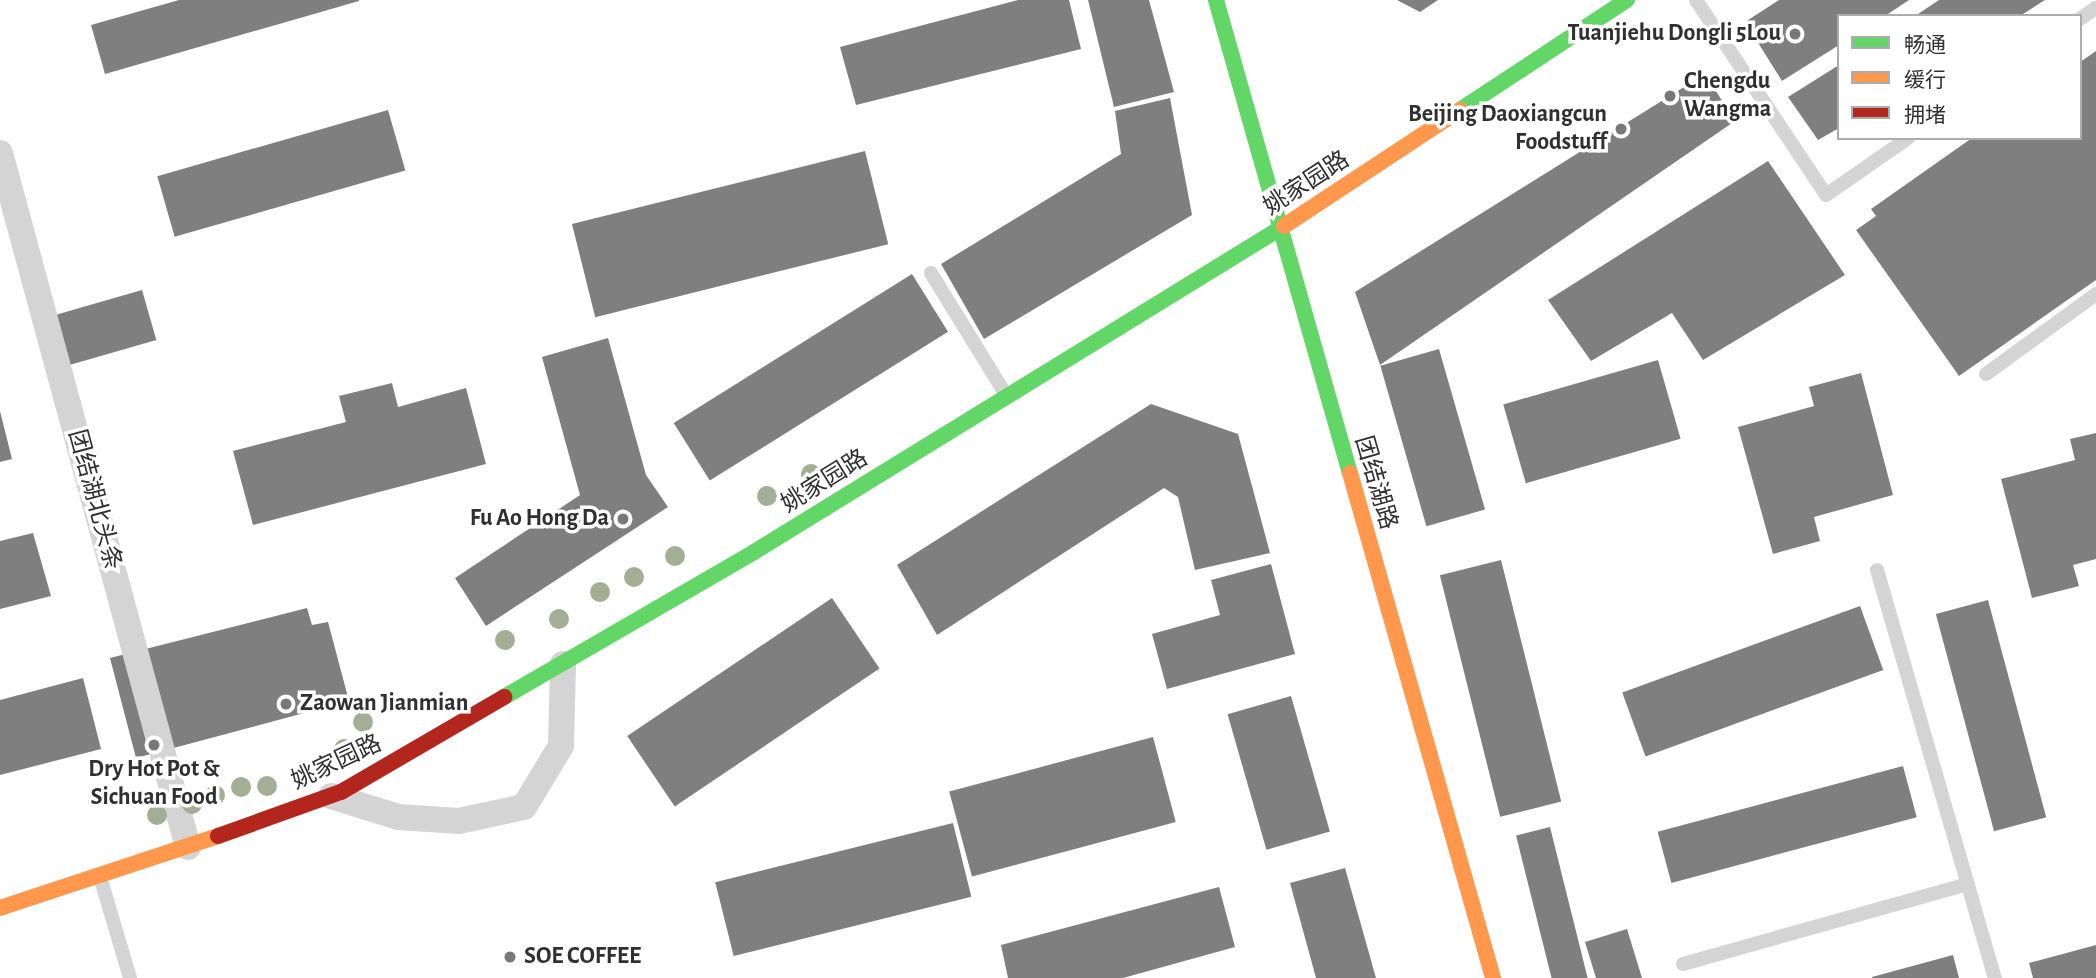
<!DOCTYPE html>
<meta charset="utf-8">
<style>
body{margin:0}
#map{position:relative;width:2096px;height:978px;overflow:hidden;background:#fff;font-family:"Alegreya Sans","Noto Sans SC",sans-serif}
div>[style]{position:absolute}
.building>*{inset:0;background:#7f7f7f;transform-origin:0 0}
.lane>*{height:14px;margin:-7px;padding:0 7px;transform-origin:7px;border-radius:7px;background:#d4d4d4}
.street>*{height:26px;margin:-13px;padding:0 13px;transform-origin:13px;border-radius:13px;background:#d4d4d4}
.fast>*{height:16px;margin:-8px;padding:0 8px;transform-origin:8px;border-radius:8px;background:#63d668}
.slow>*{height:16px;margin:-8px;padding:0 8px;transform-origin:8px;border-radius:8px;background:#ff974d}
.jam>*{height:16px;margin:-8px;padding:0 8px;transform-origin:8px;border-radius:8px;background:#b3261e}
.trees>*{width:20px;height:20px;margin:-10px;border-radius:50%;background:#a2af94}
.dots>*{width:19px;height:19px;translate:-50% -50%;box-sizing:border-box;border:4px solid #fff;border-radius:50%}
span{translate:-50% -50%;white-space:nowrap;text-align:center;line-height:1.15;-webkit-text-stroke:7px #fff;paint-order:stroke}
.poi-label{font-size:24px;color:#303030;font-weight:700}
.right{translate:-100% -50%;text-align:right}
.left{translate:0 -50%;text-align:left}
.street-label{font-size:24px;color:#303030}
.legend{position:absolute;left:1837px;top:14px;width:245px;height:126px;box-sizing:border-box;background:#fff;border:2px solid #acacac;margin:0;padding:9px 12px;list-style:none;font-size:21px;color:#303030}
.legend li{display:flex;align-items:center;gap:14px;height:35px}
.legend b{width:35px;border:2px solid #acacac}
</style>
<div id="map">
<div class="building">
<div style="clip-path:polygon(179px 0,359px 0,359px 1px,105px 74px,91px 25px)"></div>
<div style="clip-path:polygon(1018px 0,1069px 0,1081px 49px,856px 105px,840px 47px)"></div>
<div style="clip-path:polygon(1088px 0,1149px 0,1174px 92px,1114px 107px)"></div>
<div style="clip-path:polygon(1397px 0,1438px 0,1420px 12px)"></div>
<div style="clip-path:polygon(1779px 0,1909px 0,1885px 16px,1839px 16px,1839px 45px,1782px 81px,1745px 22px)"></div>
<div style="clip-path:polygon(1939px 0,2045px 0,2020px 16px,1915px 16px)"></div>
<div style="clip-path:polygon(2096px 51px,2096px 280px,1959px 376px,1856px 230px,1876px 216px,1871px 209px,1972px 138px,2080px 138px,2080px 62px)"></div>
<div style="clip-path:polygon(1839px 65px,1839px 128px,1818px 140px,1788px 97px)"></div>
<div style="clip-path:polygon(1705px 74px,1735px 121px,1380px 365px,1355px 292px)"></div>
<div style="clip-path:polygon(1170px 98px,1192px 215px,984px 339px,941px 264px,1121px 154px,1115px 111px)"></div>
<div style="left:388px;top:110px;width:63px;height:240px;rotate:74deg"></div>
<div style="left:865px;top:151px;width:96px;height:302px;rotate:76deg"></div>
<div style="clip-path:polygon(1768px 161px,1845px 275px,1703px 360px,1672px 313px,1591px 361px,1548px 300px)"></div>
<div style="left:912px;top:274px;width:68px;height:281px;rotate:58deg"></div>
<div style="left:142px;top:290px;width:52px;height:103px;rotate:74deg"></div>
<div style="clip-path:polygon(608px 338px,646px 475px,668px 507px,486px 626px,455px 578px,580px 495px,542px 357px)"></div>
<div style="left:1439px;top:349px;width:167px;height:61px;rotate:74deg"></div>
<div style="left:1658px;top:360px;width:82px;height:161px;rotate:74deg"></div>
<div style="clip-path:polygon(1861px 373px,1893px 495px,1814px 517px,1820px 541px,1773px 554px,1738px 427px,1814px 406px,1809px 387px)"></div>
<div style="clip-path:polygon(392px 383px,398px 407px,466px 388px,486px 464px,253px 525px,233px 451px,346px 422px,339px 396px)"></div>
<div style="clip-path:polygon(1151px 404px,1238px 434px,1270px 553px,1195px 570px,1178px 497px,1164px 488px,937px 635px,897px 565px)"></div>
<div style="clip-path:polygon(0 411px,12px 459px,0 462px)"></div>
<div style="clip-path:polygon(2096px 433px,2096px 559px,2073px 565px,2079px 586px,2032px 598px,2001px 479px,2075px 460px,2070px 439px)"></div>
<div style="clip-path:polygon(33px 533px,51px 596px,0 609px,0 541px)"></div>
<div style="left:1501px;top:560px;width:249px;height:63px;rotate:76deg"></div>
<div style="clip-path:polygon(1271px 564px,1295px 654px,1167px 689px,1152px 634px,1220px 615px,1211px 580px)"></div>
<div style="left:832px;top:598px;width:85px;height:247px;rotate:56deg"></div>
<div style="left:1988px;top:600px;width:225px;height:54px;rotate:75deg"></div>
<div style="left:1860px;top:606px;width:68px;height:253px;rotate:70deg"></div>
<div style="clip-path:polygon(307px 608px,312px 625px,328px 622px,349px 701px,136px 758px,110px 658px)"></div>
<div style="clip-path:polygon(83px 678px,101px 749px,0 775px,0 700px)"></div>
<div style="left:1291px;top:696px;width:141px;height:66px;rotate:74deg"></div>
<div style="left:1153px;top:737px;width:88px;height:211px;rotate:75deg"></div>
<div style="left:1903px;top:766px;width:53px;height:254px;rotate:75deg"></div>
<div style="left:953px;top:823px;width:76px;height:245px;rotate:76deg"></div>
<div style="left:1550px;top:827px;width:156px;height:35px;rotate:76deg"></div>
<div style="clip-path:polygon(1345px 868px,1376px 978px,1316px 978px,1290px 883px)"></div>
<div style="clip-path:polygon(1219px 887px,1235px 947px,1123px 978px,1008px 978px,1001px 945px)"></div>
<div style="clip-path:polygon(1627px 929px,1642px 978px,1596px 978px,1585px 942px)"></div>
<div style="clip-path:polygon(2096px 945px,2096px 978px,2033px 978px,2029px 963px)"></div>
<div style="clip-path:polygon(1953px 955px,1959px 978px,1872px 978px,1872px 977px)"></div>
</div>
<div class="lane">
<div style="left:1696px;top:0;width:234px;rotate:56.3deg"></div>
<div style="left:1826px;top:195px;width:100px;rotate:-34.8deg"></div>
<div style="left:2080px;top:19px;width:19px;rotate:-35deg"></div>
<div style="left:931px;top:273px;width:143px;rotate:58.4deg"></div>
<div style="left:1986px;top:374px;width:136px;rotate:-36deg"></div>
<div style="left:1877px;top:570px;width:425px;rotate:73.9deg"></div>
<div style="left:101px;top:880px;width:102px;rotate:73.5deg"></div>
<div style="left:1683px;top:964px;width:296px;rotate:-15.7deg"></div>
</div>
<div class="street">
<div style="left:0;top:153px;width:719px;rotate:74.84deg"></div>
<div style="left:331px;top:796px;width:70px;rotate:17.4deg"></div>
<div style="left:398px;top:817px;width:61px;rotate:3.8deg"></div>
<div style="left:459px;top:821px;width:66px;rotate:-12.2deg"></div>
<div style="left:524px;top:807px;width:71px;rotate:-58.8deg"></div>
<div style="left:561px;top:746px;width:82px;rotate:-88.6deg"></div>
</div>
<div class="fast">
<div style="left:1216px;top:0;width:492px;rotate:74.2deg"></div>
<div style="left:1460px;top:110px;width:200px;rotate:-33.4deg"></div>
<div style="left:504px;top:697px;width:289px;rotate:-30.1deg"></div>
<div style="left:754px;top:552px;width:622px;rotate:-31.6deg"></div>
</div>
<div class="slow">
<div style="left:1284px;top:226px;width:211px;rotate:-33.4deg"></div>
<div style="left:1350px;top:473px;width:525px;rotate:74.19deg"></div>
<div style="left:0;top:908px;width:230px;rotate:-18.3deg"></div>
</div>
<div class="jam">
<div style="left:218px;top:836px;width:131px;rotate:-19.7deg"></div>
<div style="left:341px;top:792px;width:189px;rotate:-30.2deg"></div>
</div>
<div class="trees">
<div style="left:811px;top:474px"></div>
<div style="left:767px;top:496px"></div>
<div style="left:675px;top:556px"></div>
<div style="left:634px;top:577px"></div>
<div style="left:600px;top:592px"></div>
<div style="left:559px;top:619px"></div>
<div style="left:505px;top:640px"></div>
<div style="left:363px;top:722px"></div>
<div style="left:344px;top:749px"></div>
<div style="left:267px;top:786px"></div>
<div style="left:241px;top:787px"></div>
<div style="left:215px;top:795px"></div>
<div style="left:192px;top:804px"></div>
<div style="left:157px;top:815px"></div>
</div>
<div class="dots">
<div style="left:1795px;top:34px;background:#787878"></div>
<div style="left:1670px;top:96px;background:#787878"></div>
<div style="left:1621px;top:129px;background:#787878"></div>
<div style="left:623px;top:519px;background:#787878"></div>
<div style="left:286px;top:704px;background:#787878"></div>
<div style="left:154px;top:745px;background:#787878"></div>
<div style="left:510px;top:957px;background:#787878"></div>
</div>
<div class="poi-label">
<span class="right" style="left:1781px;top:34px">Tuanjiehu Dongli 5Lou</span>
<span class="left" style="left:1684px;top:96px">Chengdu<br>Wangma</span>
<span class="right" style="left:1607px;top:129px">Beijing Daoxiangcun<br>Foodstuff</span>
<span class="right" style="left:609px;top:519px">Fu Ao Hong Da</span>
<span class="left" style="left:300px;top:704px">Zaowan Jianmian</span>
<span style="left:154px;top:784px">Dry Hot Pot &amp;<br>Sichuan Food</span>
<span class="left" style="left:524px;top:957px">SOE COFFEE</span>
</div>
<div class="street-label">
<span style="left:1307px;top:184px;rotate:-33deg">姚家园路</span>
<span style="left:825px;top:482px;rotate:-32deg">姚家园路</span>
<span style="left:1375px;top:483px;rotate:74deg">团结湖路</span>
<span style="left:94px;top:500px;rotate:75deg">团结湖北头条</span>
<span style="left:337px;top:763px;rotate:-25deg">姚家园路</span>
</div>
<ul class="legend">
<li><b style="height:9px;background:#63d668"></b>畅通</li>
<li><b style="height:9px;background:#ff974d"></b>缓行</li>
<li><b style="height:9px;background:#b3261e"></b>拥堵</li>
</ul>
</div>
